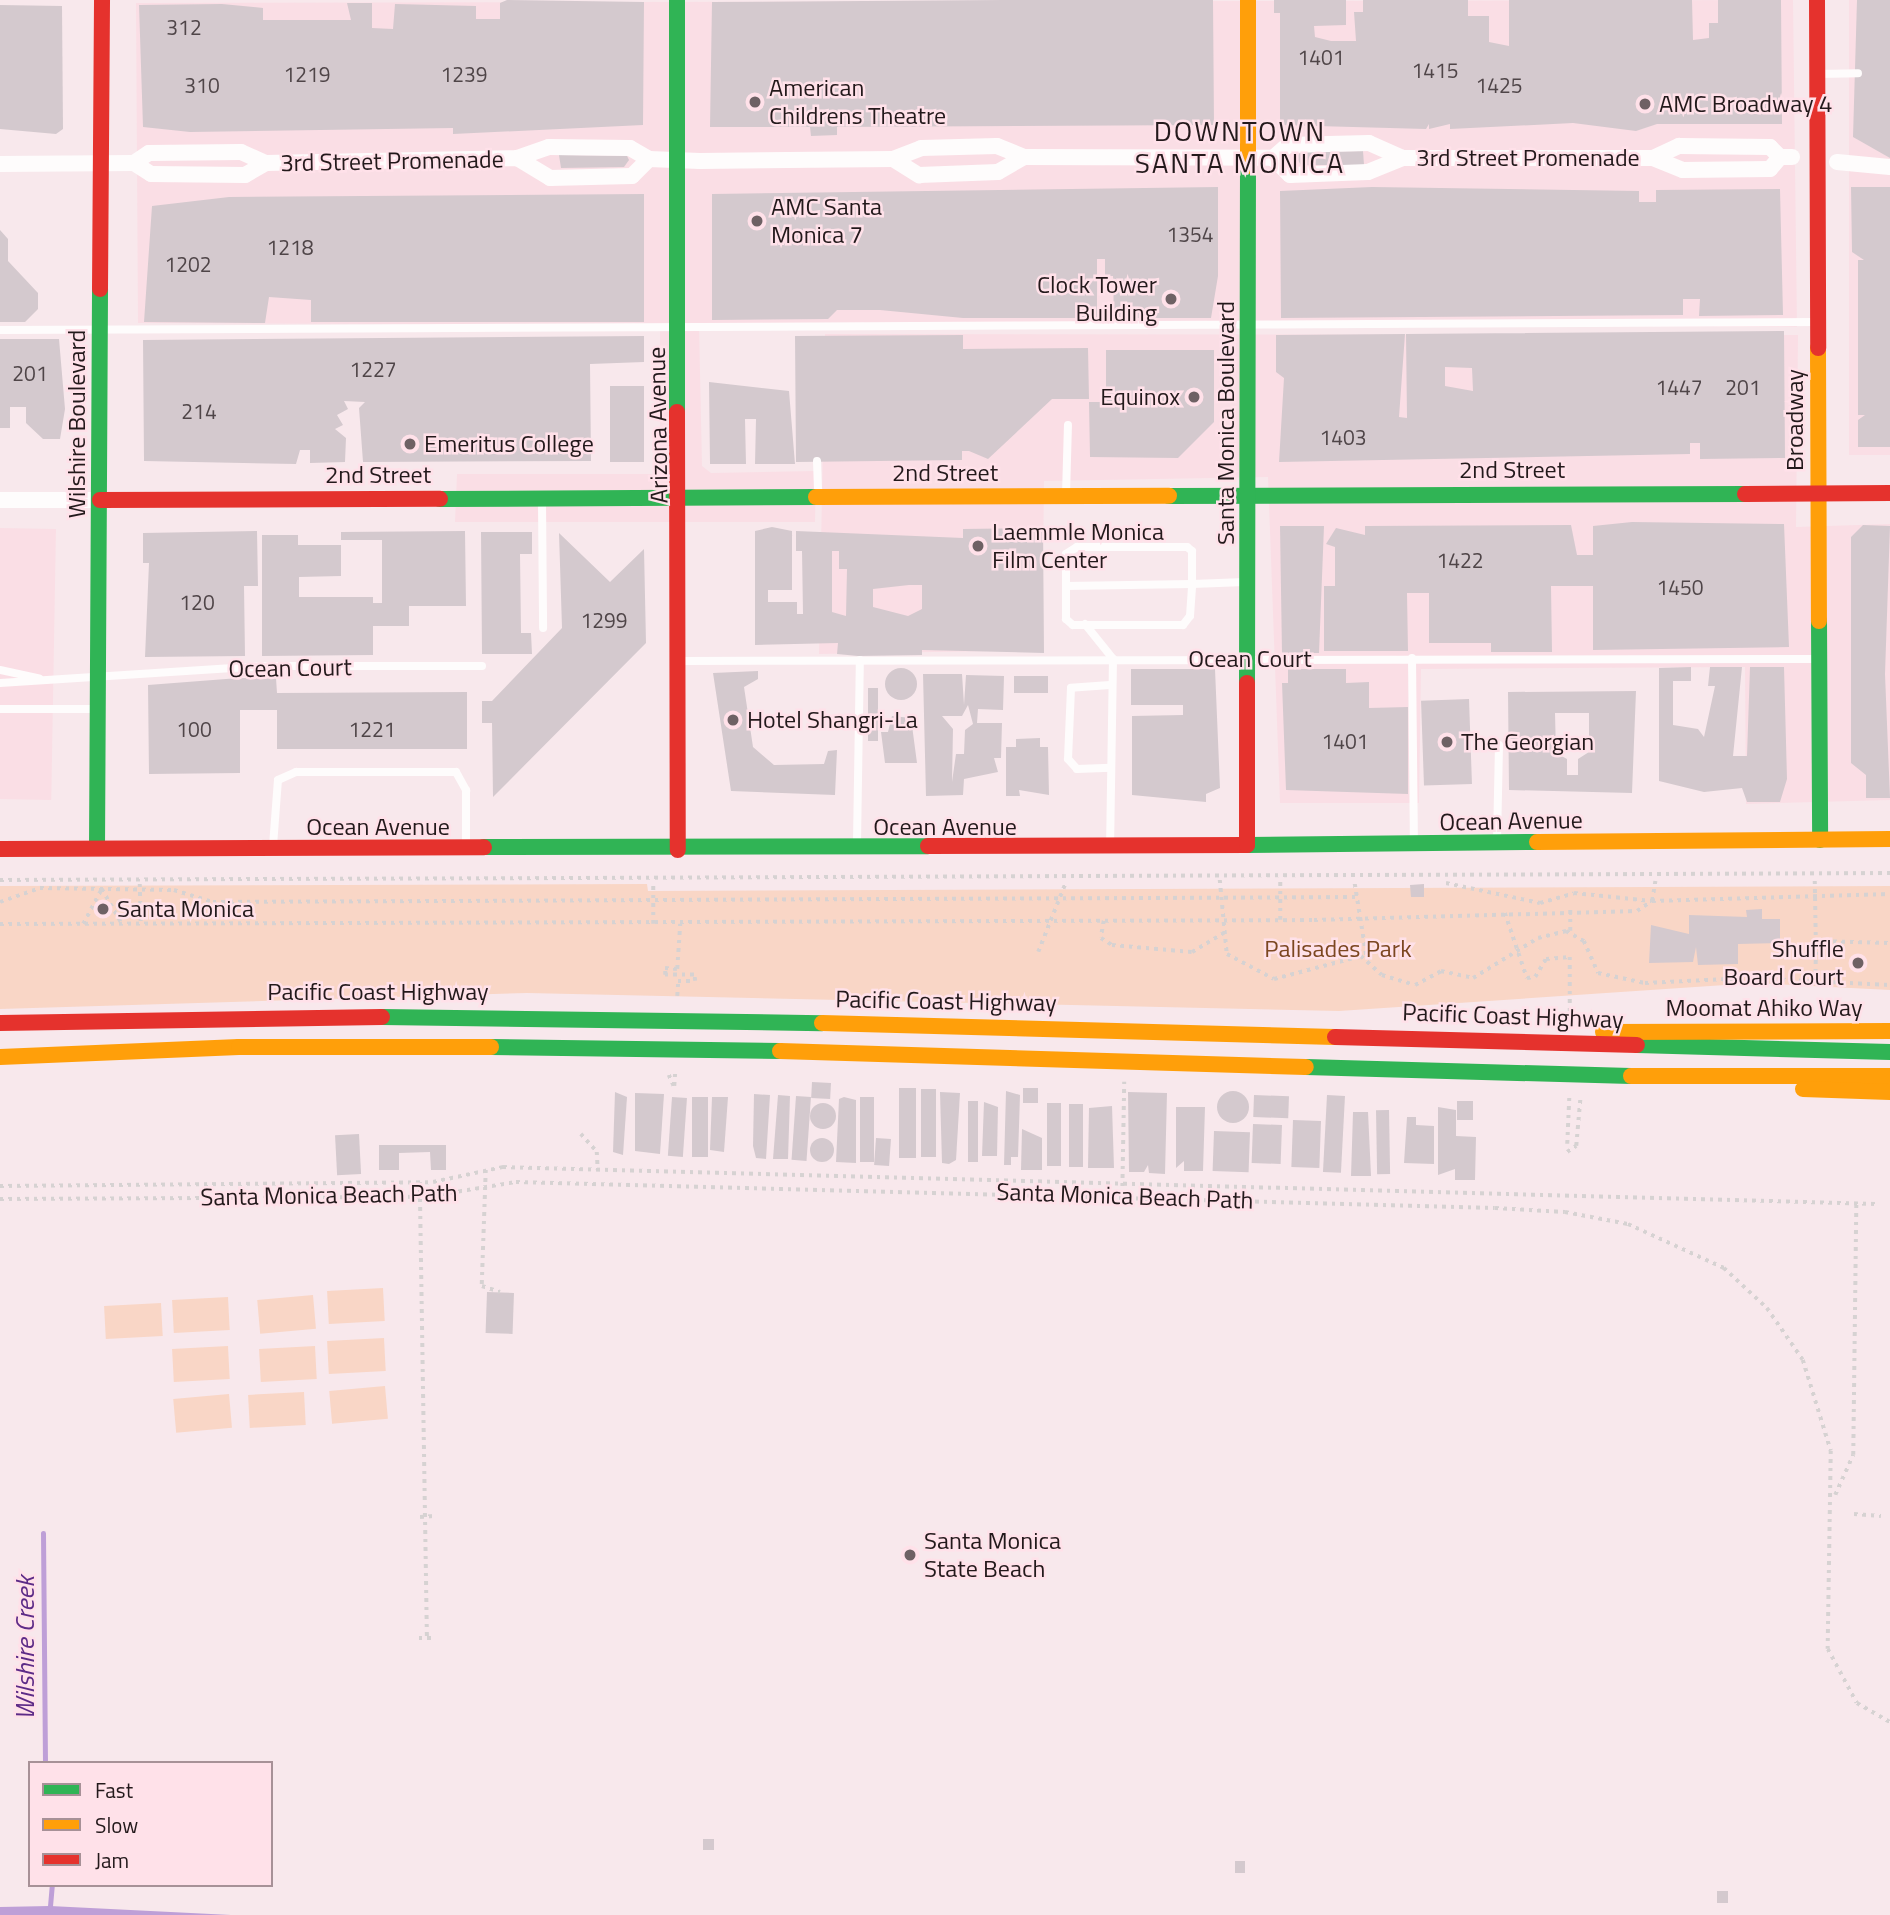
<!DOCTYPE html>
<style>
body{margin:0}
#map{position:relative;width:1890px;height:1915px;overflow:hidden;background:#f8e8ec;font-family:"Titillium Web",sans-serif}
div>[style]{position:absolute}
.built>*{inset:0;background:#fadee5;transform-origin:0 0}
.green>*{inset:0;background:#f9d6c6;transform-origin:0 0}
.water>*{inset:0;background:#be9fd7}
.stream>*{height:5px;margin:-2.5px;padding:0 2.5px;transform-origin:2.5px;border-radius:2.5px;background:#be9fd7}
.building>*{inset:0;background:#d4c9ce;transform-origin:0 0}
.round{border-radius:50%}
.path>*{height:3.5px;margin-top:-1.75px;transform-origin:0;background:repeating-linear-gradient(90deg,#d6d2d2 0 3.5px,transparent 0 8.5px)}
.lane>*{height:8px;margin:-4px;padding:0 4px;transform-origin:4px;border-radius:4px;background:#fefcfc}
.street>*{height:16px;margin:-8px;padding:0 8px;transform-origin:8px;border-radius:8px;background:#fefcfc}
.fast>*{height:16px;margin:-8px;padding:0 8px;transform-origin:8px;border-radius:8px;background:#30b455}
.slow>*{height:16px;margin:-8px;padding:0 8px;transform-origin:8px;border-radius:8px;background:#ff9f0a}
.jam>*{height:16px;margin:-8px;padding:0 8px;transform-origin:8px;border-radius:8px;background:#e5322d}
.dots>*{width:19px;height:19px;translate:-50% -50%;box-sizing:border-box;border:4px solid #ffe1e9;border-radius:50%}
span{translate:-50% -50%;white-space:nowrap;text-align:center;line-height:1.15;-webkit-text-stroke:5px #ffe1e9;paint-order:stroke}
.number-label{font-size:21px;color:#4f4548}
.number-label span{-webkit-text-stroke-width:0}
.poi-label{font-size:24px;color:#23191b}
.left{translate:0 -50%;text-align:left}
.right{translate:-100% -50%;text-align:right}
.street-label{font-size:24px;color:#23191b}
.park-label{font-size:24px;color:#7c4721}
.water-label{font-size:26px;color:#5d2b87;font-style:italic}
.quarter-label{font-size:28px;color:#23191b;letter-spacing:2px}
.legend{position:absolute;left:28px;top:1761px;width:245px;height:126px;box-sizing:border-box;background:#ffe1e9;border:2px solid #a79197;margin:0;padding:9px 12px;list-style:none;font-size:21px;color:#23191b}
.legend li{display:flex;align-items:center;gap:14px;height:35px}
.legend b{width:35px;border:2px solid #a79197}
</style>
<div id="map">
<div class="built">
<div style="clip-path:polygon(1793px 0,1797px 327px,699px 325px,702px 466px,711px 473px,816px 471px,815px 522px,455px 522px,457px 474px,660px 474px,660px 325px,138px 323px,136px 3px)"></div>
<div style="left:1849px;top:0;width:41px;height:455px"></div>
<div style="clip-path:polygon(825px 334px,1798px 335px,1796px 527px,1890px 524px,1890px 800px,1746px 804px,1745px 667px,1421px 669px,1419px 803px,1280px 803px,1268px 477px,1044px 481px,1042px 650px,819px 654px)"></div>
<div style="left:0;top:528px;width:56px;height:271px;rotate:1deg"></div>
</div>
<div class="green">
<div style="clip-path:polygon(647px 884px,648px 891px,1890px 886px,1890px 990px,1755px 983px,1339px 1011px,527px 993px,0 1009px,0 886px)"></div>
<div style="left:383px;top:1288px;width:33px;height:56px;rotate:87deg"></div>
<div style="left:313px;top:1295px;width:34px;height:56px;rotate:85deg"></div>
<div style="left:228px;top:1297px;width:33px;height:56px;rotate:87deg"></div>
<div style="left:161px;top:1303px;width:33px;height:57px;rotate:87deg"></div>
<div style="left:384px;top:1338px;width:33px;height:57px;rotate:87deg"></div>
<div style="left:228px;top:1346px;width:33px;height:56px;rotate:87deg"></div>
<div style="left:315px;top:1346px;width:33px;height:56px;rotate:87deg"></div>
<div style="left:385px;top:1386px;width:33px;height:56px;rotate:85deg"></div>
<div style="left:304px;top:1392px;width:33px;height:56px;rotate:87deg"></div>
<div style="left:229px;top:1394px;width:34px;height:56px;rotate:85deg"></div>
</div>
<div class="water">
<div style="clip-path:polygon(50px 1906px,231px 1915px,0 1915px,0 1907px)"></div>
</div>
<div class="stream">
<div style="left:43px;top:1533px;width:230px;rotate:89.5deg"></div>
<div style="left:50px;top:1906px;width:21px;rotate:-85deg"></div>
</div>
<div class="building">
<div style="clip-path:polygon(507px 0,644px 2px,643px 125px,453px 134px,453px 128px,190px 132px,143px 127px,139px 5px,222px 4px,263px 8px,263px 20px,351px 20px,347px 3px,372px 3px,372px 28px,393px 29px,395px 4px,476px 6px,476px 19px,500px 19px,500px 3px)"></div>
<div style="clip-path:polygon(1003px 0,1213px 0,1214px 125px,837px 127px,837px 135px,811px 136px,810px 127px,710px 127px,712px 2px)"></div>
<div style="clip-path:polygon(1274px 0,1346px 0,1346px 25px,1314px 26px,1315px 37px,1331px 41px,1356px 41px,1354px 12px,1363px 12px,1363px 0,1468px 0,1468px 16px,1489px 16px,1489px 42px,1509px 46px,1509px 0,1692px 0,1693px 40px,1709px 38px,1709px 23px,1718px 23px,1718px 0,1781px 0,1782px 124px,1657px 124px,1636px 131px,1573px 123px,1450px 129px,1450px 124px,1429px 129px,1429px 124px,1426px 129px,1280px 125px,1280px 13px,1274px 13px)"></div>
<div style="clip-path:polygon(1857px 0,1890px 0,1890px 158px,1853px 137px)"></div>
<div style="clip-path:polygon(0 5px,62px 6px,63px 129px,56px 134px,0 129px)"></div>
<div style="clip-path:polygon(1363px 151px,1364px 165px,1301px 165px,1296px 157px,1301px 152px)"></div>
<div style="clip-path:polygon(559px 155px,627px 156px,629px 160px,624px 167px,561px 168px)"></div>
<div style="clip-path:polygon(1218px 187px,1218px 276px,1211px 318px,1114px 318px,1113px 276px,1105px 276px,1105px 259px,1097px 259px,1097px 318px,963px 318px,880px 310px,837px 310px,828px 319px,712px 320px,712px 194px)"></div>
<div style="clip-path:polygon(1372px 187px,1639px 191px,1639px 202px,1656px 202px,1656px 190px,1780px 189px,1783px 315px,1699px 316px,1700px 299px,1683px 299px,1683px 315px,1281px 318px,1280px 191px)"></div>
<div style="clip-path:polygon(1851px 187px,1890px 187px,1890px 447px,1858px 447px,1858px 420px,1865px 415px,1858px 415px,1858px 260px,1864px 260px,1852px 252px)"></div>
<div style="clip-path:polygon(644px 194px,644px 322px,311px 322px,311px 300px,269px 297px,265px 323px,144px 322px,152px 206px,229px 197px)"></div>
<div style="clip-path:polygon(0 230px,8px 239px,8px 261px,38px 293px,38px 309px,25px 322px,0 322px)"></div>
<div style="clip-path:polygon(evenodd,1784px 331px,1785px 458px,1700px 459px,1700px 443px,1690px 443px,1690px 454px,1279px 462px,1284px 378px,1276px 372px,1276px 335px,1405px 334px,1399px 417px,1407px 418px,1406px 334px,1784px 331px,1445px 367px,1472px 368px,1473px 391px,1445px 386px,1445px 367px)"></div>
<div style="clip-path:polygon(963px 335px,963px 349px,1088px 348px,1089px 399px,1052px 399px,988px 459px,969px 451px,962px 451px,962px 460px,796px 462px,795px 336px)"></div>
<div style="clip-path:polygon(644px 336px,644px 362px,590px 364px,591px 461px,363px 462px,359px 408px,365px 402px,344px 401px,348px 409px,337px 415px,343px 425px,335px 429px,346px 438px,345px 462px,310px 463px,310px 450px,300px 450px,296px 464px,144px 461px,143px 340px)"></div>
<div style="clip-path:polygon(0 339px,59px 339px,65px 409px,60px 439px,43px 439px,26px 423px,26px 407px,10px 407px,10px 428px,0 428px)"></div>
<div style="clip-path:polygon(1106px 350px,1214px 350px,1214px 422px,1178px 458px,1090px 457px,1089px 402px,1106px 402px)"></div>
<div style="clip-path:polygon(709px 382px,789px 391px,795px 464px,755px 464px,756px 419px,745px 419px,746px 464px,710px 464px)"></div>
<div style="left:610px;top:386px;width:34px;height:76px"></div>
<div style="clip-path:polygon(1632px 522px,1784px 524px,1789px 647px,1593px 650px,1593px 586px,1551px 586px,1552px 652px,1491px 652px,1491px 643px,1429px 643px,1429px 593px,1407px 593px,1408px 651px,1324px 651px,1324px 586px,1335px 586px,1335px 547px,1326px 544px,1336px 528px,1365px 535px,1365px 526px,1571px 525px,1577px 555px,1593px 555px,1593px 526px)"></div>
<div style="clip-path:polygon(1863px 525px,1890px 526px,1885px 674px,1890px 798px,1866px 798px,1866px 775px,1851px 763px,1851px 537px)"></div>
<div style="clip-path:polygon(1280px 526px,1324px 526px,1319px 653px,1282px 653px)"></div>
<div style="clip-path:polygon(evenodd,772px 527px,792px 531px,792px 590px,768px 590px,768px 602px,797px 602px,797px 614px,803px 614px,802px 551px,796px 551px,796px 531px,963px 538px,963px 529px,1043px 528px,1044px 653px,922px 650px,922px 655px,858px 656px,837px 654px,838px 643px,755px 645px,755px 531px,772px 527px,832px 551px,839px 551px,839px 569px,847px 569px,846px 616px,832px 612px,832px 551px,772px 527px,909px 585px,922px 585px,922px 609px,908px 616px,873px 607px,873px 589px,909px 585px)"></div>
<div style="clip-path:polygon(257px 531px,258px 586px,244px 586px,245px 656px,145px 657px,149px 563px,143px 563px,143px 533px)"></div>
<div style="clip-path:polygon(465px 531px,466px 606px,409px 606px,409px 626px,373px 626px,373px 655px,262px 656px,262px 535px,298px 535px,298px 545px,341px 545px,341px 576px,299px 577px,299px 597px,373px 597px,373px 603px,382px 603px,382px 540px,341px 540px,341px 532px)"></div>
<div style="clip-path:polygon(481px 532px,532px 532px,532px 554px,520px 554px,521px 633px,531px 633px,532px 654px,482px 654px)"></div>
<div style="clip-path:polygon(559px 533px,610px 582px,644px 549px,646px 643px,493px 797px,492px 723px,482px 723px,482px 701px,492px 701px,562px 628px)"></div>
<div style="clip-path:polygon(1691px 667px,1691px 681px,1673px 681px,1673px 725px,1698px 729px,1704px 737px,1715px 686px,1708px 686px,1710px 667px,1742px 667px,1733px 756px,1747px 756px,1750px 667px,1784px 667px,1787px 779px,1780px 802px,1747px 802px,1742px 788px,1704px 792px,1659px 781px,1659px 668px)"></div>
<div class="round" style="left:885px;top:668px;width:32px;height:32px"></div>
<div style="clip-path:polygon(1131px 669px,1215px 669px,1220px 788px,1206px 794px,1206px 802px,1132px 795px,1132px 716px,1183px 715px,1183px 705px,1131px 705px)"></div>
<div style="clip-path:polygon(1288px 669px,1346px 669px,1346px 683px,1369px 682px,1369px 708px,1408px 707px,1408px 794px,1286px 790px,1282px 683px,1288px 683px)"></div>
<div style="clip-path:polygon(758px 671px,758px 679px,744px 687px,753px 747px,774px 765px,824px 764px,828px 751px,837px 750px,835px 795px,731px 791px,713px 673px)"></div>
<div style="clip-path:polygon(evenodd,923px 674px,962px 674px,964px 705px,966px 675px,1004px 676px,1003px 710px,978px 709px,977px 723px,1002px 723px,1001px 758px,994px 758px,998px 772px,964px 779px,963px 795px,926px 796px,923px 674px,968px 705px,973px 724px,965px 730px,964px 754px,956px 754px,952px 782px,953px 729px,942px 716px,962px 716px,968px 705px)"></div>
<div style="left:1014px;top:676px;width:34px;height:17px"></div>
<div style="clip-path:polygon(239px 678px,276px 678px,277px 693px,467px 692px,467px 749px,277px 749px,277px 710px,240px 710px,240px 773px,149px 774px,148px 685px)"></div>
<div style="left:868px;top:688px;width:10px;height:53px"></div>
<div style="clip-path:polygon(evenodd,1636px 691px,1632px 793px,1509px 790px,1508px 692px,1636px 691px,1555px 713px,1589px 713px,1589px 752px,1578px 759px,1578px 775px,1567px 775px,1567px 759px,1556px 753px,1555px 713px)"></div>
<div style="left:1469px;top:699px;width:85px;height:48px;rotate:88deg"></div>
<div style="clip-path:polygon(892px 716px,911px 718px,917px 763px,885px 763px,881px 732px,888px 732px)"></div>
<div style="clip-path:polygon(1040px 738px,1040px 747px,1048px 747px,1049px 795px,1019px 790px,1020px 796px,1006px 796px,1006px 747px,1016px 747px,1016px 739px)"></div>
<div style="clip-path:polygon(1424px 884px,1424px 897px,1411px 897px,1410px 885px)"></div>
<div style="clip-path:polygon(1762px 909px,1762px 919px,1780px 919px,1780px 943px,1738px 944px,1738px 964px,1698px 965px,1696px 947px,1693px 962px,1649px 963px,1651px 925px,1689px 934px,1689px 915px,1747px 917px,1746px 910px)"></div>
<div style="left:812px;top:1082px;width:19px;height:16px;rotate:3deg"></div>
<div style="left:899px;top:1088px;width:17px;height:70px"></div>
<div style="left:1023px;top:1088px;width:15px;height:15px"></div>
<div style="left:921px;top:1089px;width:15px;height:68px"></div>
<div style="clip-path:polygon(1006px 1091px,1020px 1095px,1018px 1157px,1011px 1157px,1011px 1165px,1004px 1165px)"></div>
<div class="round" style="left:1217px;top:1091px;width:32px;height:32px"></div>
<div style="clip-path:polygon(615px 1092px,627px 1097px,623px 1155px,613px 1152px)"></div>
<div style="clip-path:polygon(940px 1092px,960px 1093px,956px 1160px,949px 1164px,942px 1163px)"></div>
<div style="clip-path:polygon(1128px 1092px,1167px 1093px,1165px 1174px,1149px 1173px,1148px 1165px,1144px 1172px,1129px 1172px)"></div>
<div style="clip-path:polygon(635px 1093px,664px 1094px,660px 1154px,635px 1151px)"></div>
<div style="clip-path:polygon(754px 1094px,770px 1095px,766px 1159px,756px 1158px,753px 1146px)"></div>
<div style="clip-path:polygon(778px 1095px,790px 1096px,788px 1159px,773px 1159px)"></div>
<div style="left:1254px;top:1095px;width:35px;height:22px;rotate:2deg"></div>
<div style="left:1327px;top:1095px;width:18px;height:77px;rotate:3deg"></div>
<div style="left:796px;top:1096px;width:15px;height:64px;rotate:4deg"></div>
<div style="left:672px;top:1097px;width:15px;height:59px;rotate:4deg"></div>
<div style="left:692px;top:1097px;width:16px;height:60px"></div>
<div style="clip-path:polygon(712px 1097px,728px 1097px,724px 1152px,710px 1150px)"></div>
<div style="clip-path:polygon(844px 1097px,856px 1100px,856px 1163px,836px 1162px,839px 1099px)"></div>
<div style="left:860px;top:1097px;width:14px;height:65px"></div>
<div style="left:968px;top:1101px;width:10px;height:61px"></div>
<div style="left:1473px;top:1101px;width:19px;height:16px;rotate:90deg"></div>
<div style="clip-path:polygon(984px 1102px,998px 1107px,997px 1156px,982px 1156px)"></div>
<div style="left:1047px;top:1103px;width:14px;height:63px"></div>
<div class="round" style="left:810px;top:1103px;width:26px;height:26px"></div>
<div style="left:1069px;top:1104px;width:14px;height:63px"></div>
<div style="clip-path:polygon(1112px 1106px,1114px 1168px,1088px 1168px,1089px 1108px)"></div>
<div style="clip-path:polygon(1176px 1107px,1205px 1107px,1203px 1171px,1184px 1171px,1184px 1161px,1176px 1168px)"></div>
<div style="clip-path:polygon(1438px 1107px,1456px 1110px,1456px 1136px,1476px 1137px,1475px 1180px,1455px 1180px,1455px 1169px,1438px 1175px)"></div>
<div style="left:1389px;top:1110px;width:64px;height:13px;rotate:89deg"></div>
<div style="clip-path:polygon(1353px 1112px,1368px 1112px,1371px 1176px,1351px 1176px)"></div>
<div style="clip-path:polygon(1407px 1117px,1416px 1117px,1416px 1125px,1434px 1126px,1434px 1164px,1404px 1163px)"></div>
<div style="left:1293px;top:1120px;width:28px;height:47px;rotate:2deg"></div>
<div style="left:1253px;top:1124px;width:29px;height:39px;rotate:2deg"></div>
<div style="clip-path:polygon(1022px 1129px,1042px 1138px,1042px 1170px,1021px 1170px)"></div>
<div style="left:1214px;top:1131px;width:36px;height:40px;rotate:2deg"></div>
<div style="left:359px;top:1134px;width:40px;height:24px;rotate:87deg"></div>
<div style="left:876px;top:1138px;width:15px;height:27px;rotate:4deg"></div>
<div class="round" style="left:810px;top:1138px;width:24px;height:24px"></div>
<div style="clip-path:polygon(379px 1145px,446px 1145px,446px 1170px,431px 1170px,430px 1152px,399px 1153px,399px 1170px,379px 1170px)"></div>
<div style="left:487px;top:1292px;width:27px;height:41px;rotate:2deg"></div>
<div style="left:703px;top:1839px;width:11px;height:11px"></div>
<div style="left:1235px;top:1861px;width:10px;height:12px"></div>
<div style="left:1728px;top:1891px;width:12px;height:11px;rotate:90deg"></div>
</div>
<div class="path">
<div style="left:0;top:880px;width:1890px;rotate:-0.21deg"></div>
<div style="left:1220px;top:880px;width:74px;rotate:84.6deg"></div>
<div style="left:1227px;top:954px;width:53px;rotate:28deg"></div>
<div style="left:1274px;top:979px;width:90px;rotate:-14.8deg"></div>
<div style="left:1361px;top:956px;width:28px;rotate:42deg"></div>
<div style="left:1382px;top:975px;width:34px;rotate:17deg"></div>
<div style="left:1415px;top:985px;width:30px;rotate:-28deg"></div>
<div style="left:1441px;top:971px;width:33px;rotate:12deg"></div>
<div style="left:1473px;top:978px;width:76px;rotate:-31.6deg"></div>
<div style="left:1538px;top:938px;width:29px;rotate:-14deg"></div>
<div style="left:1566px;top:931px;width:21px;rotate:29deg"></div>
<div style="left:1584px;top:941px;width:35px;rotate:66deg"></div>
<div style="left:1598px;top:973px;width:48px;rotate:12deg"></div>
<div style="left:1645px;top:983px;width:103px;rotate:-2.8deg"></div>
<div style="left:1748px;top:978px;width:142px;rotate:2.8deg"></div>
<div style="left:1815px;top:881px;width:60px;rotate:89deg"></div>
<div style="left:1446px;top:883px;width:96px;rotate:12deg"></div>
<div style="left:1540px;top:903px;width:35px;rotate:-16deg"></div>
<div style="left:1574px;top:893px;width:78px;rotate:5.9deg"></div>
<div style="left:1652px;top:901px;width:238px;rotate:-1.7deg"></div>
<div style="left:140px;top:884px;width:40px;rotate:88.6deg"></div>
<div style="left:1355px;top:884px;width:76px;rotate:80.9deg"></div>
<div style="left:102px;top:889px;width:40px;rotate:60.3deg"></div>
<div style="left:0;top:902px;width:42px;rotate:-19.3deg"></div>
<div style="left:40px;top:888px;width:134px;rotate:0.9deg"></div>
<div style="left:174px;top:890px;width:41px;rotate:17.1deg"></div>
<div style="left:213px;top:902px;width:1143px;rotate:-0.25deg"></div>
<div style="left:1505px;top:913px;width:69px;rotate:71.3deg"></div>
<div style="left:1527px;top:978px;width:8px;rotate:-7deg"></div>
<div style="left:1535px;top:977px;width:21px;rotate:-59deg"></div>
<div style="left:1546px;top:959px;width:24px;rotate:-5deg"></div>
<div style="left:1570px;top:957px;width:63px;rotate:90deg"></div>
<div style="left:1280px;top:920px;width:41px;rotate:-90deg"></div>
<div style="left:1104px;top:921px;width:17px;rotate:100deg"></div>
<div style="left:1101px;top:938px;width:13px;rotate:32deg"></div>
<div style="left:1112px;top:945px;width:80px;rotate:5deg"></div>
<div style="left:1192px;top:952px;width:37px;rotate:-31deg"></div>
<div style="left:0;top:924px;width:1314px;rotate:-0.17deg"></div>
<div style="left:1314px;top:920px;width:323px;rotate:-1.6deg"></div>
<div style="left:1637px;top:911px;width:18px;rotate:-34deg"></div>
<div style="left:1652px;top:901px;width:20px;rotate:-81deg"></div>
<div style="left:83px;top:924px;width:40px;rotate:-62deg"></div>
<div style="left:653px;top:924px;width:42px;rotate:-90deg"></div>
<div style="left:1570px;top:931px;width:22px;rotate:-90deg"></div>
<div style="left:1038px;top:952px;width:73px;rotate:-68.3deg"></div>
<div style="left:1815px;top:981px;width:40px;rotate:-88.6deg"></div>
<div style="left:1816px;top:941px;width:74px;rotate:1.5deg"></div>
<div style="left:677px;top:996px;width:15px;rotate:-86deg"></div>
<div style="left:678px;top:981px;width:17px"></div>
<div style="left:695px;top:981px;width:6px;rotate:-99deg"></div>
<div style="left:694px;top:975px;width:29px;rotate:180deg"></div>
<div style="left:665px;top:975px;width:7px;rotate:-90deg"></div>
<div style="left:665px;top:968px;width:12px;rotate:5deg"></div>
<div style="left:677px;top:969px;width:45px;rotate:-86.2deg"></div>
<div style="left:669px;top:1075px;width:12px;rotate:66deg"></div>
<div style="left:674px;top:1086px;width:16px;rotate:-86deg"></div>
<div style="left:581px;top:1134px;width:24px;rotate:48deg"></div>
<div style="left:597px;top:1152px;width:18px;rotate:87deg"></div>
<div style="left:1567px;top:1144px;width:46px;rotate:-87.5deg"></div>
<div style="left:1567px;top:1152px;width:11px;rotate:-34deg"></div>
<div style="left:1576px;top:1146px;width:46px;rotate:-85deg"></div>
<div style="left:486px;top:1170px;width:116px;rotate:92deg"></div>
<div style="left:482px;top:1286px;width:19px;rotate:18deg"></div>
<div style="left:420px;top:1182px;width:456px;rotate:89.1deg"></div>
<div style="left:0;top:1186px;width:433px;rotate:-0.5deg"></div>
<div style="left:433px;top:1182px;width:72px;rotate:-12.1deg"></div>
<div style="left:503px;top:1167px;width:1373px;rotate:1.54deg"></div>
<div style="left:1122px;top:1195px;width:113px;rotate:-89deg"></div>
<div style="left:0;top:1199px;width:425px;rotate:-0.3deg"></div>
<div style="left:425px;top:1197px;width:92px;rotate:-9.4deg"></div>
<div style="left:516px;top:1182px;width:979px;rotate:1.52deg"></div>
<div style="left:1495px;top:1208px;width:70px;rotate:3.3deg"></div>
<div style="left:1565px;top:1212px;width:64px;rotate:10.8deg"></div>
<div style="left:1628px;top:1224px;width:106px;rotate:24.6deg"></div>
<div style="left:1724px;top:1268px;width:59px;rotate:42.9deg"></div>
<div style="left:1767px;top:1308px;width:63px;rotate:55.3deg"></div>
<div style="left:1803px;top:1360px;width:95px;rotate:72.9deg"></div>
<div style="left:1831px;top:1451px;width:198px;rotate:90.9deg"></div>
<div style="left:1828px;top:1649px;width:61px;rotate:61.8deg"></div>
<div style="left:1857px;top:1703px;width:38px;rotate:30deg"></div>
<div style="left:1835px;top:1495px;width:44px;rotate:-65.8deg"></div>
<div style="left:1853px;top:1455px;width:252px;rotate:-89.3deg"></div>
<div style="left:1854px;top:1514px;width:27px;rotate:4deg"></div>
<div style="left:420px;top:1517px;width:14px;rotate:-4deg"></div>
<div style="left:419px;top:1638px;width:15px"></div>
</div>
<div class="lane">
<div style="left:1819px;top:74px;width:39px;rotate:-1deg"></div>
<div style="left:0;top:330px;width:1815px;rotate:-0.25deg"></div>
<div style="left:817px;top:461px;width:35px;rotate:88deg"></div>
<div style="left:1066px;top:495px;width:70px;rotate:-88.4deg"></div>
<div style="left:542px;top:502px;width:126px;rotate:89.5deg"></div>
<div style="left:1066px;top:586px;width:33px;rotate:90deg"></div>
<div style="left:1066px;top:619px;width:9px;rotate:41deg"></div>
<div style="left:1073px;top:625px;width:110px"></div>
<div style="left:1183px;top:625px;width:11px;rotate:-52deg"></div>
<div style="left:1190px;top:616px;width:32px;rotate:-86deg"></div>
<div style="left:1192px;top:584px;width:33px;rotate:-90deg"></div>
<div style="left:1192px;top:551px;width:6px;rotate:-141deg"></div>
<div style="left:1187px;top:547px;width:110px;rotate:180deg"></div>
<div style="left:1077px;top:547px;width:13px;rotate:148deg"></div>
<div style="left:1066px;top:554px;width:32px;rotate:90deg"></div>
<div style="left:1066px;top:586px;width:126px;rotate:-0.9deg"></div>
<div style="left:1192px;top:584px;width:53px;rotate:-2.2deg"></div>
<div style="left:1085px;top:624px;width:45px;rotate:51.3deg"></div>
<div style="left:1113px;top:659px;width:185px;rotate:90.9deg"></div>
<div style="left:1412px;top:658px;width:185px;rotate:89.4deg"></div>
<div style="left:682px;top:661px;width:1134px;rotate:-0.1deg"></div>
<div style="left:0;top:670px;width:40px;rotate:12deg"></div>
<div style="left:0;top:683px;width:261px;rotate:-3.7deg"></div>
<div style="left:260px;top:666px;width:222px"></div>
<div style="left:1110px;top:685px;width:39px;rotate:176deg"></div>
<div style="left:1071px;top:688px;width:71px;rotate:92.4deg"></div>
<div style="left:1068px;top:759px;width:13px;rotate:48deg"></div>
<div style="left:1077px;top:769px;width:34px;rotate:-2deg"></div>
<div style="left:0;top:709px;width:95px"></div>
<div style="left:1497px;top:841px;width:96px;rotate:-88.8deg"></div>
<div style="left:857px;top:843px;width:183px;rotate:-89.1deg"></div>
<div style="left:273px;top:846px;width:66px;rotate:-85.7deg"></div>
<div style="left:278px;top:780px;width:20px;rotate:-24deg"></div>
<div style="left:296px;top:772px;width:160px"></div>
<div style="left:456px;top:772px;width:21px;rotate:61deg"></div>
<div style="left:466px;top:790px;width:53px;rotate:90deg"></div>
</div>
<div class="street">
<div style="left:517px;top:158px;width:39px;rotate:31deg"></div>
<div style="left:550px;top:178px;width:82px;rotate:-1.4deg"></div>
<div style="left:632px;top:176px;width:24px;rotate:-45deg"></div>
<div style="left:1273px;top:158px;width:24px;rotate:45deg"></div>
<div style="left:1290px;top:175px;width:78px;rotate:-2.2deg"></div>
<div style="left:1368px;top:172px;width:38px;rotate:-22deg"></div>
<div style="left:1653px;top:158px;width:32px;rotate:22deg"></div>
<div style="left:1683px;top:170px;width:87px;rotate:-0.7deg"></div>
<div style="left:1770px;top:169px;width:16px;rotate:-50deg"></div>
<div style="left:893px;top:159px;width:31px;rotate:32deg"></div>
<div style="left:919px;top:175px;width:79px;rotate:-2.2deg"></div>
<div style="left:998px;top:172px;width:30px;rotate:-30deg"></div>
<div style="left:1837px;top:162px;width:53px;rotate:5.4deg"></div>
<div style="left:134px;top:163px;width:20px;rotate:33deg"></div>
<div style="left:151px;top:174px;width:94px;rotate:0.6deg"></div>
<div style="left:245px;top:175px;width:24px;rotate:-30deg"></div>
<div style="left:0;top:164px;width:134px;rotate:-0.4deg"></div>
<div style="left:134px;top:163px;width:18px;rotate:-34deg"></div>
<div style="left:149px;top:153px;width:92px;rotate:-0.6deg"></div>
<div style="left:241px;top:152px;width:27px;rotate:24deg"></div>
<div style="left:266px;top:163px;width:251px;rotate:-1.1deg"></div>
<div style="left:517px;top:158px;width:34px;rotate:-19deg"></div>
<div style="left:549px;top:147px;width:81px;rotate:0.7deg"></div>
<div style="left:630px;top:148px;width:22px;rotate:30deg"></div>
<div style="left:649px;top:159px;width:51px;rotate:2.2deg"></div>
<div style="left:700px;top:161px;width:193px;rotate:-0.6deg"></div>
<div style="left:893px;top:159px;width:30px;rotate:-21deg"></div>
<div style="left:921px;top:148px;width:76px;rotate:-1.5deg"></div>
<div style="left:997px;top:146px;width:29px;rotate:22deg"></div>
<div style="left:1024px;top:157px;width:249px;rotate:0.2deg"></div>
<div style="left:1273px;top:158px;width:20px;rotate:-41deg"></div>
<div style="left:1288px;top:145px;width:81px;rotate:-1.4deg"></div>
<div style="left:1369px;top:143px;width:37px;rotate:24deg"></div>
<div style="left:1403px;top:158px;width:250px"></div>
<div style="left:1653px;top:158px;width:29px;rotate:-25deg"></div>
<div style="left:1679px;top:146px;width:91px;rotate:0.6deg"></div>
<div style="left:1770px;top:147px;width:14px;rotate:45deg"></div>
<div style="left:1780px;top:157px;width:12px"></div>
<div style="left:0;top:500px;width:100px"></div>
</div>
<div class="fast">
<div style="left:677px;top:0;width:412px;rotate:90deg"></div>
<div style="left:1169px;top:496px;width:576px;rotate:-0.2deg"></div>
<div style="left:440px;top:499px;width:376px;rotate:-0.3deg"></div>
<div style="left:1819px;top:621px;width:219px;rotate:89.7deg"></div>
<div style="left:1247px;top:683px;width:517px;rotate:-89.89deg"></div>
<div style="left:1247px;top:845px;width:290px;rotate:-0.6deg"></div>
<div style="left:484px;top:847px;width:444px;rotate:-0.1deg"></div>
<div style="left:97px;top:848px;width:559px;rotate:-89.69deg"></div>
<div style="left:382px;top:1017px;width:440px;rotate:0.8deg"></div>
<div style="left:1637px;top:1045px;width:253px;rotate:1.6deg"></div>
<div style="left:491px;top:1047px;width:289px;rotate:0.8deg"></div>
<div style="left:1306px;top:1067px;width:325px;rotate:1.6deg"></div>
</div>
<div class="slow">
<div style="left:1248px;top:166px;width:166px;rotate:-90deg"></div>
<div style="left:1818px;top:348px;width:273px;rotate:89.8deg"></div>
<div style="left:816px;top:497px;width:353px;rotate:-0.2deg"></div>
<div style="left:1537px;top:842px;width:353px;rotate:-0.5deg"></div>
<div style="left:822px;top:1023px;width:513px;rotate:1.56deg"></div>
<div style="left:1603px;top:1032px;width:287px;rotate:-0.2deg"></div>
<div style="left:780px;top:1051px;width:526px;rotate:1.74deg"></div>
<div style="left:0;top:1057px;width:239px;rotate:-2.4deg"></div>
<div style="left:239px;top:1047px;width:252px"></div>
<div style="left:1631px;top:1076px;width:259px"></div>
<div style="left:1803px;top:1089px;width:87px;rotate:2deg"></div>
</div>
<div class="jam">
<div style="left:1817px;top:0;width:348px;rotate:89.8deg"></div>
<div style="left:100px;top:289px;width:289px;rotate:-89.6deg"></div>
<div style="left:677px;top:412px;width:438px;rotate:89.9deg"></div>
<div style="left:1745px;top:494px;width:145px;rotate:-0.4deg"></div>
<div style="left:100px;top:500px;width:340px;rotate:-0.2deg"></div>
<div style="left:928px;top:846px;width:319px;rotate:-0.2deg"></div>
<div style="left:1247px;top:845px;width:162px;rotate:-90deg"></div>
<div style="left:0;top:849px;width:484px;rotate:-0.2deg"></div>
<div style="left:0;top:1023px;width:382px;rotate:-0.9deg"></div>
<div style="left:1335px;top:1037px;width:302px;rotate:1.5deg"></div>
</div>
<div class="dots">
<div style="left:755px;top:102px;background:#6e6164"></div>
<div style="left:1645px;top:104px;background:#6e6164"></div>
<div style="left:757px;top:221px;background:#6e6164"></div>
<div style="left:1171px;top:299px;background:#6e6164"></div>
<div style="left:1194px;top:397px;background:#6e6164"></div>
<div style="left:410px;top:444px;background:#6e6164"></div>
<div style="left:978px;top:546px;background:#6e6164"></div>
<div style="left:733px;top:720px;background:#6e6164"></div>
<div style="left:1447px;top:742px;background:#6e6164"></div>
<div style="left:103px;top:909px;background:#6e6164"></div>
<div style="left:1858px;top:963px;background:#6e6164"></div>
<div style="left:910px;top:1555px;background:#6e6164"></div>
</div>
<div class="number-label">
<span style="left:184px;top:27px">312</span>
<span style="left:1321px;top:57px">1401</span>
<span style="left:1435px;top:70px">1415</span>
<span style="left:307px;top:74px">1219</span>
<span style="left:464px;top:74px">1239</span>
<span style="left:202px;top:85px">310</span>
<span style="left:1499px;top:85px">1425</span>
<span style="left:1190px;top:234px">1354</span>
<span style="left:290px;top:247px">1218</span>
<span style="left:188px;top:264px">1202</span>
<span style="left:373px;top:369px">1227</span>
<span style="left:30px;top:373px">201</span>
<span style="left:1679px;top:387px">1447</span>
<span style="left:1743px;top:387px">201</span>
<span style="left:199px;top:411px">214</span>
<span style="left:1343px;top:437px">1403</span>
<span style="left:1460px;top:560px">1422</span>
<span style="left:1680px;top:587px">1450</span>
<span style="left:197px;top:602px">120</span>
<span style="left:604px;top:620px">1299</span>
<span style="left:194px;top:729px">100</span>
<span style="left:372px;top:729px">1221</span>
<span style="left:1345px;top:741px">1401</span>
</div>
<div class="poi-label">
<span class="left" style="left:769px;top:102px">American<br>Childrens Theatre</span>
<span class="left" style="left:1659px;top:104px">AMC Broadway 4</span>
<span class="left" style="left:771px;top:221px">AMC Santa<br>Monica 7</span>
<span class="right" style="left:1157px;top:299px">Clock Tower<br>Building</span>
<span class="right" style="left:1180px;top:397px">Equinox</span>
<span class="left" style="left:424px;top:444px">Emeritus College</span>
<span class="left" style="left:992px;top:546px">Laemmle Monica<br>Film Center</span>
<span class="left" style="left:747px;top:720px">Hotel Shangri-La</span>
<span class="left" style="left:1461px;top:742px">The Georgian</span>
<span class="left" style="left:117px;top:909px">Santa Monica</span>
<span class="right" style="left:1844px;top:963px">Shuffle<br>Board Court</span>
<span class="left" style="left:924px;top:1555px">Santa Monica<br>State Beach</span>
</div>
<div class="street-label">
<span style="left:1528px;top:158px">3rd Street Promenade</span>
<span style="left:392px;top:161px;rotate:-1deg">3rd Street Promenade</span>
<span style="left:1795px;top:420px;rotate:-90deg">Broadway</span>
<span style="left:1226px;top:423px;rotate:-90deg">Santa Monica Boulevard</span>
<span style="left:77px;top:424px;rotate:-90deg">Wilshire Boulevard</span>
<span style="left:658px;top:425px;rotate:-91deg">Arizona Avenue</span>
<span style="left:1512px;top:470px">2nd Street</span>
<span style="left:945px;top:473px">2nd Street</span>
<span style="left:378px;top:475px">2nd Street</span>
<span style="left:1250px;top:659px">Ocean Court</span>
<span style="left:290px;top:668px;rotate:-1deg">Ocean Court</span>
<span style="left:1511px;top:821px;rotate:-1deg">Ocean Avenue</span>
<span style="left:378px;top:827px">Ocean Avenue</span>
<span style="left:945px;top:827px">Ocean Avenue</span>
<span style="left:378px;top:992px">Pacific Coast Highway</span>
<span style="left:946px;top:1001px;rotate:1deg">Pacific Coast Highway</span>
<span style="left:1764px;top:1008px">Moomat Ahiko Way</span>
<span style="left:1513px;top:1016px;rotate:2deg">Pacific Coast Highway</span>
<span style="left:329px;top:1195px;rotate:-1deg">Santa Monica Beach Path</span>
<span style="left:1125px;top:1196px;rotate:2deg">Santa Monica Beach Path</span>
</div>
<div class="park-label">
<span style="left:1338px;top:949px">Palisades Park</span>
</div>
<div class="water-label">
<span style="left:25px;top:1648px;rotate:-90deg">Wilshire Creek</span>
</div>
<div class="quarter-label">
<span style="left:1240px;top:147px">DOWNTOWN<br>SANTA MONICA</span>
</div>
<ul class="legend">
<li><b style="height:9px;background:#30b455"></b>Fast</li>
<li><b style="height:9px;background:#ff9f0a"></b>Slow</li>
<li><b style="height:9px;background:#e5322d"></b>Jam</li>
</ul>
</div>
